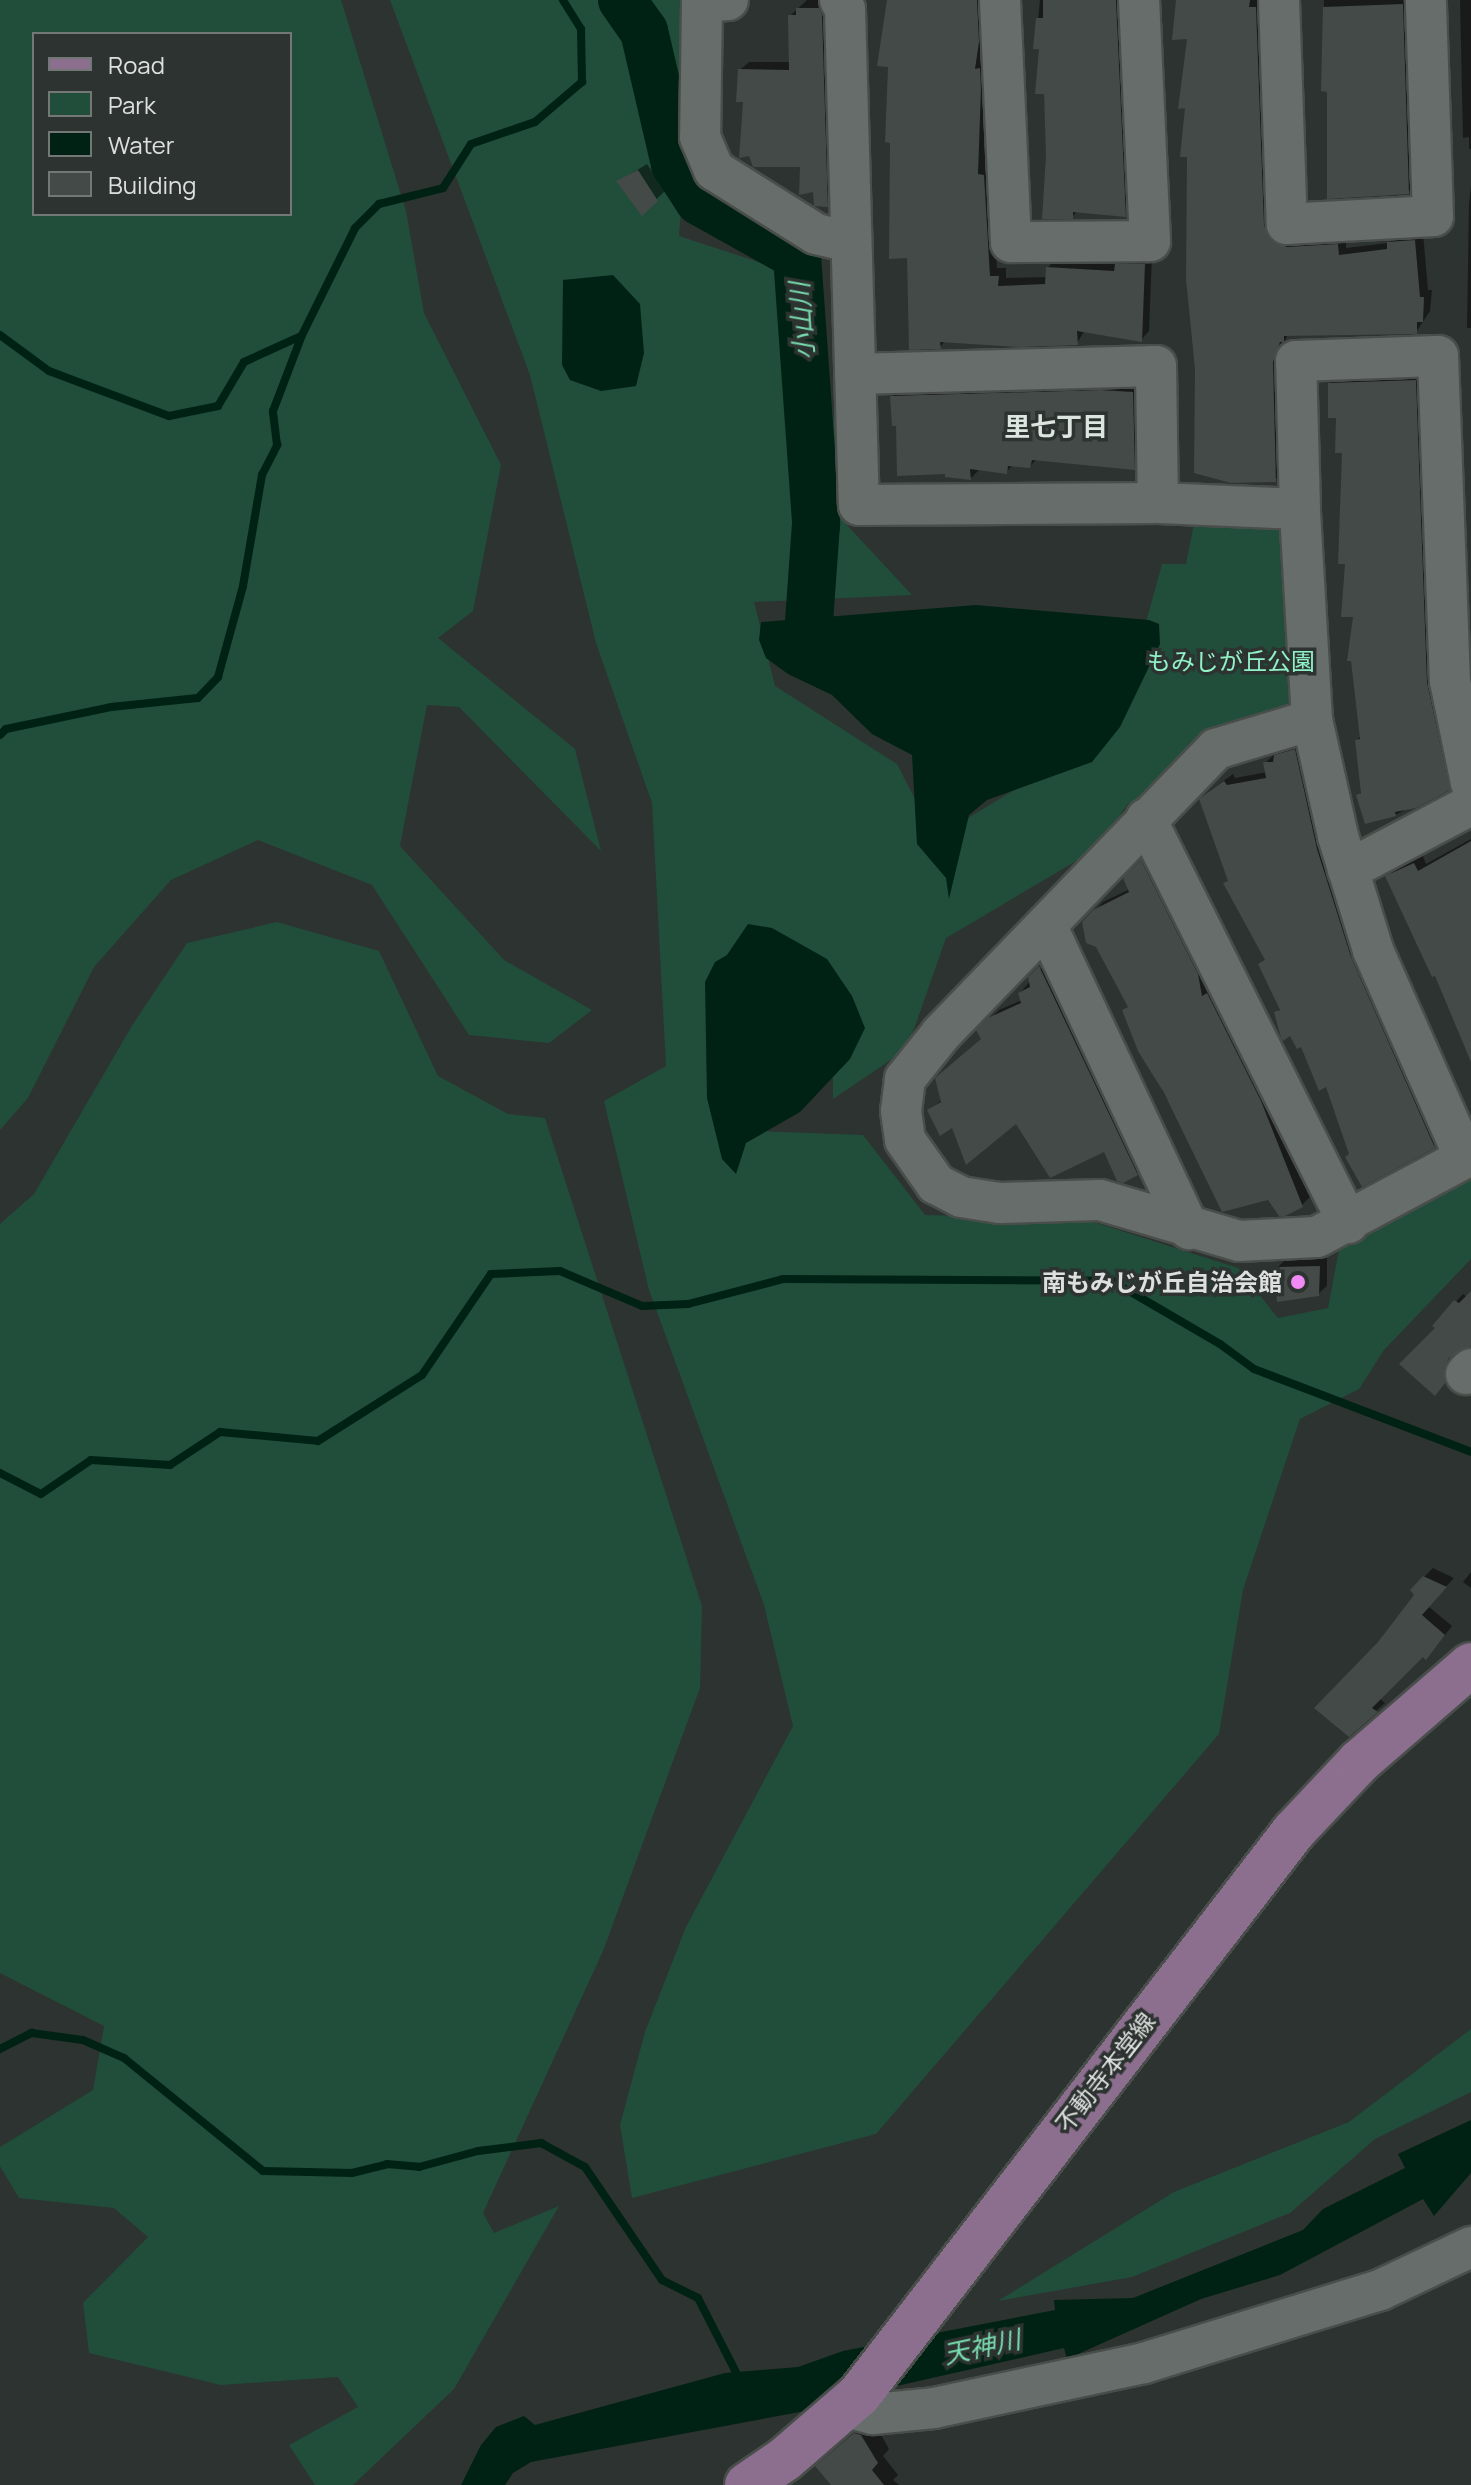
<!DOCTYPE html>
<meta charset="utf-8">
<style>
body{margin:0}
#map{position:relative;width:1471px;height:2485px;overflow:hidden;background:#2d3330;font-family:Manrope,"Noto Sans JP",sans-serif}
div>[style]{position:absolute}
.green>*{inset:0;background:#214d3b}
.water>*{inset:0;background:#002214}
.shadow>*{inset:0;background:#0007}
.stream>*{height:8px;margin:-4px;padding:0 4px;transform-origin:4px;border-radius:4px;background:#002214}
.river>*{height:48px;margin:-24px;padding:0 24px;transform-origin:24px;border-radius:24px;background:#002214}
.building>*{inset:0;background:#444a47}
.roads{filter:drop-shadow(2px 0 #494e4b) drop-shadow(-2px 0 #494e4b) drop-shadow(0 2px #494e4b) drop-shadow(0 -2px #494e4b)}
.minor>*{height:40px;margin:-20px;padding:0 20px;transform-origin:20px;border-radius:20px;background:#676d6a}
.major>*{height:44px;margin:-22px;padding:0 22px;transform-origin:22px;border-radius:22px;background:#8c6f8e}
.dots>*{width:22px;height:22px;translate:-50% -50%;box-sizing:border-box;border:4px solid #2d3330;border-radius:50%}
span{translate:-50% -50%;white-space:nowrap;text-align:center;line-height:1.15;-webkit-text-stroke:7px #2d3330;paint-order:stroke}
.park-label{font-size:24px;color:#90f2c7}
.poi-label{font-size:24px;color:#dde0de;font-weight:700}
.right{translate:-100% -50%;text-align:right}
.street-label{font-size:24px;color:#dde0de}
.water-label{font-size:26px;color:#79dbb0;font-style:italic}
.neighbourhood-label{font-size:26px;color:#dde5e1;font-weight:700}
.legend{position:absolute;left:32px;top:32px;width:260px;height:184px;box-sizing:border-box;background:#2d3330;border:2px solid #737876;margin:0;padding:10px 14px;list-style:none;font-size:24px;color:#dde0de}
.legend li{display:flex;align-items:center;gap:16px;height:40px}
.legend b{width:40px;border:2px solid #737876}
</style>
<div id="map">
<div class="green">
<div style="clip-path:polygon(evenodd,0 0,341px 0,406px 211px,424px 313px,501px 465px,473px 611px,438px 638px,575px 749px,601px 851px,459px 707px,427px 705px,400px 846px,504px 960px,592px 1010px,549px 1043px,469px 1035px,372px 885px,258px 840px,171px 880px,94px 967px,28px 1098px,0 1130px,0 0,34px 34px,290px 34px,290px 214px,34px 214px,34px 34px)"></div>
<div style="clip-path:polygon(390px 0,698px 0,679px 236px,780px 269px,820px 308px,846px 524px,912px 595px,754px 602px,775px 686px,897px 764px,935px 838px,1087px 746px,1138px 651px,1162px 564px,1186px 564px,1195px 518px,1291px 519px,1299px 711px,1130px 811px,1129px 803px,1093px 851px,946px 938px,907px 1049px,833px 1099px,833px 1017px,728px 1130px,863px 1135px,925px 1215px,1084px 1219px,1238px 1268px,1278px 1318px,1328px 1308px,1339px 1250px,1471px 1172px,1471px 1259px,1384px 1350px,1359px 1389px,1300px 1419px,1243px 1590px,1219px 1734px,876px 2134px,632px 2198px,620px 2125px,645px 2032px,686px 1927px,793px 1726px,764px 1605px,649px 1290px,604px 1101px,666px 1066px,652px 803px,596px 643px,530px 375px)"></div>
<div style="clip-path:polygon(277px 922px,379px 951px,438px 1076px,508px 1114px,545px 1118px,702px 1606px,700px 1688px,603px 1951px,483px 2213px,494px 2233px,559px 2206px,454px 2389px,353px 2485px,315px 2485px,289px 2445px,358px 2407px,338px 2377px,221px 2385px,89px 2353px,83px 2303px,148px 2237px,114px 2208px,19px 2198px,0 2166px,0 2147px,93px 2090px,104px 2026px,0 1973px,0 1224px,34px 1194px,133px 1024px,187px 943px)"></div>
<div style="clip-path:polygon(1471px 2029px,1471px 2092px,1375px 2139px,1290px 2213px,1132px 2277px,998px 2301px,1174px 2192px,1349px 2122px)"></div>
</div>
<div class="water">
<div style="clip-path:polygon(613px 275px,640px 304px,644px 353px,636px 386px,601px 391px,570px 380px,562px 365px,563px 280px)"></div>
<div style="clip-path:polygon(976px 605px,1149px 620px,1159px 624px,1160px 644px,1120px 727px,1092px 762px,987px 800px,969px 815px,949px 899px,946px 878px,917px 844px,912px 755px,872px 734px,832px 695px,788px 674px,766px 658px,759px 640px,761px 622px)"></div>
<div style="clip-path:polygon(748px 924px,772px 928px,827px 959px,852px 996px,865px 1028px,850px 1059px,800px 1112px,746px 1143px,736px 1174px,722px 1159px,707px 1098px,705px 982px,715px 962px,727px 955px)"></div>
<div style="clip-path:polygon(1471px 2120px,1471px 2173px,1434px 2216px,1423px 2199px,1280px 2275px,1201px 2299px,1067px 2359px,1064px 2348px,879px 2390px,837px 2383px,805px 2411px,531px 2462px,513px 2473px,505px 2485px,461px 2485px,481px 2445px,496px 2427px,524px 2416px,535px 2425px,725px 2373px,798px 2367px,843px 2351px,1055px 2310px,1054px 2300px,1133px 2298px,1303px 2230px,1323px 2209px,1405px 2168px,1398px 2154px)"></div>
</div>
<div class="shadow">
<div style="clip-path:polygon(807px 0,827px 0,835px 197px,827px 205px,802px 165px,746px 100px,740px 70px,749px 62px,791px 62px,790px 16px)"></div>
<div style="clip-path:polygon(889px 0,986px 0,982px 61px,988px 61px,986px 167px,992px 167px,997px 268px,1006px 268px,1006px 278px,1048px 277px,1048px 267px,1057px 259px,1119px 263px,1125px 257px,1152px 257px,1149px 331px,1141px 340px,1085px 330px,1077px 343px,946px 340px,940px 347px,909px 256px)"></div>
<div style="clip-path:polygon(1040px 0,1124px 0,1133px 207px,1125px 215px,1078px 210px,1072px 217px,1048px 155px,1041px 47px,1035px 47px)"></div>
<div style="clip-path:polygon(1181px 0,1264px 0,1275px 227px,1346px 237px,1346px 248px,1388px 243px,1397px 234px,1423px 233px,1428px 290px,1432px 290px,1430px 311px,1416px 332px,1288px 334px,1280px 352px,1284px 472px,1275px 480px)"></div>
<div style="clip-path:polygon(1324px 0,1411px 0,1417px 184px,1408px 192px,1329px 90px,1323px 89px)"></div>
<div style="clip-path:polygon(1460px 0,1471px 0,1471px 149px,1469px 149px,1469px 137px,1463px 138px)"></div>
<div style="clip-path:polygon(647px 164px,665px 191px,642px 213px,619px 181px)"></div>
<div style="clip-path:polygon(1471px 185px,1471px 328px,1467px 328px,1469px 204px)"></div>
<div style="clip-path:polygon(1423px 372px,1457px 780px,1448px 789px,1395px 815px,1358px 796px,1362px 791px,1357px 740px,1361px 736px,1355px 615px,1347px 562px,1344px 451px,1330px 384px,1338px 375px)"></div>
<div style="clip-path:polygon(1141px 385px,1142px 460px,1134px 468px,1037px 459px,1030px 466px,1013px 465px,1006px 472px,980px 469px,971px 478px,898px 424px,892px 397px,900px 389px)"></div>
<div style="clip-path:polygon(1303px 742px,1442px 1138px,1434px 1146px,1351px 1154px,1327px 1084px,1302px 1044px,1276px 1013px,1281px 1008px,1267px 959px,1226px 883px,1230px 879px,1210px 791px,1233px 774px,1235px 778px,1267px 772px,1265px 763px,1274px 755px)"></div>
<div style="clip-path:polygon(1471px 839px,1471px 1051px,1388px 877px,1396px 868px,1423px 856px,1426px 864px)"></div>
<div style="clip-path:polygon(1150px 854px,1269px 1093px,1310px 1197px,1302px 1205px,1269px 1197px,1195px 1150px,1140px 1050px,1124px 1011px,1129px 1006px,1084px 922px,1103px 902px,1130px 889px,1126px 879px)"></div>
<div style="clip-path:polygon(1048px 960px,1145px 1165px,1137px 1174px,1105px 1150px,1017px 1121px,953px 1125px,930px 1110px,943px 1099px,983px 1038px,979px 1031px,999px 1010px,1022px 1000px,1020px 993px)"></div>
<div style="clip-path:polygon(1327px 1258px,1327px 1286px,1318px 1294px,1277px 1268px,1285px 1260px)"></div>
<div style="clip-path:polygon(1463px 1294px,1467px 1297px,1471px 1294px,1471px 1345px,1455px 1352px,1450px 1360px,1452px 1374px,1442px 1385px,1435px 1325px)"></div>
<div style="clip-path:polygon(1433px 1568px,1454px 1578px,1428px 1606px,1452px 1626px,1434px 1649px,1423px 1654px,1379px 1698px,1385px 1703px,1349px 1735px,1424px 1577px)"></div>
<div style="clip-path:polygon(1471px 1572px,1471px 1588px,1463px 1582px)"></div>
<div style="clip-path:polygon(868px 2421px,874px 2422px,889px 2449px,883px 2456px,898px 2475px,893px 2480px,899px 2485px,834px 2485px,831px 2453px)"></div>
</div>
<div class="stream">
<div style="left:0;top:335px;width:61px;rotate:36.3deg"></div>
<div style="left:49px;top:371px;width:128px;rotate:20.6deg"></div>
<div style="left:169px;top:416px;width:50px;rotate:-11.5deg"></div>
<div style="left:218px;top:406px;width:51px;rotate:-59.4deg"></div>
<div style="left:244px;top:362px;width:63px;rotate:-24.5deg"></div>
<div style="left:0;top:735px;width:8px;rotate:-45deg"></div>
<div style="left:6px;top:729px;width:107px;rotate:-11.8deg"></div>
<div style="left:111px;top:707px;width:87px;rotate:-5.9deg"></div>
<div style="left:198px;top:698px;width:29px;rotate:-46deg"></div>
<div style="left:218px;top:677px;width:94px;rotate:-74.6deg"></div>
<div style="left:243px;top:586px;width:113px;rotate:-80.3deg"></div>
<div style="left:262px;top:475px;width:34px;rotate:-63deg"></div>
<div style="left:277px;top:445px;width:34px;rotate:-97deg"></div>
<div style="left:273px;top:411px;width:81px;rotate:-69.1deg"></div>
<div style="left:302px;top:335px;width:119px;rotate:-63.6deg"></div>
<div style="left:355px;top:228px;width:34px;rotate:-45deg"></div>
<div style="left:379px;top:204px;width:66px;rotate:-14deg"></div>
<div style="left:443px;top:188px;width:52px;rotate:-57.5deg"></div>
<div style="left:471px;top:144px;width:68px;rotate:-19deg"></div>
<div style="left:535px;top:122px;width:62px;rotate:-40.4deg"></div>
<div style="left:582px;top:82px;width:53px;rotate:-91.1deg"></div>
<div style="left:581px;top:29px;width:34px;rotate:-122deg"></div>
<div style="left:0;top:1473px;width:46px;rotate:27.1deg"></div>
<div style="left:41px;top:1494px;width:60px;rotate:-34.2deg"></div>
<div style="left:91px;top:1460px;width:79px;rotate:3.6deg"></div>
<div style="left:170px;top:1465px;width:60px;rotate:-33.4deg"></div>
<div style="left:220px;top:1432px;width:98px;rotate:5.2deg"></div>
<div style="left:318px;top:1441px;width:123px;rotate:-32.4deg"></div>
<div style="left:422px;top:1375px;width:122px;rotate:-55.7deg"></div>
<div style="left:491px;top:1274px;width:69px;rotate:-2.5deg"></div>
<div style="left:560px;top:1271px;width:89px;rotate:23.1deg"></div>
<div style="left:642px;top:1306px;width:46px;rotate:-2.5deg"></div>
<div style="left:688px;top:1304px;width:98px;rotate:-14.7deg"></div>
<div style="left:783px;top:1279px;width:329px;rotate:0.3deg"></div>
<div style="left:1112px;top:1281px;width:125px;rotate:30.3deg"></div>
<div style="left:1220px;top:1344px;width:42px;rotate:36.3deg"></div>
<div style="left:1254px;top:1369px;width:232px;rotate:20.9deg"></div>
<div style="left:0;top:2049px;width:36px;rotate:-27deg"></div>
<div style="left:32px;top:2033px;width:51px;rotate:7.8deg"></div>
<div style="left:83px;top:2040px;width:45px;rotate:23.7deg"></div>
<div style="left:124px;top:2058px;width:179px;rotate:39.1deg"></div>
<div style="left:263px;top:2171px;width:89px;rotate:1.3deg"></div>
<div style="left:352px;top:2173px;width:36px;rotate:-14deg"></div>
<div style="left:387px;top:2164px;width:32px;rotate:5deg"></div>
<div style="left:419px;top:2167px;width:61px;rotate:-15.2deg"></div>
<div style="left:478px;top:2151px;width:64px;rotate:-7.2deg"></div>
<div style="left:541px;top:2143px;width:50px;rotate:28.6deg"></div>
<div style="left:585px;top:2167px;width:137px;rotate:55.7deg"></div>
<div style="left:662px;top:2280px;width:40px;rotate:26.6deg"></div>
<div style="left:698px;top:2298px;width:94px;rotate:62.9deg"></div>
</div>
<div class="river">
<div style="left:622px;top:0;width:38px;rotate:55deg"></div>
<div style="left:644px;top:31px;width:137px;rotate:76.9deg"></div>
<div style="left:675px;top:164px;width:44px;rotate:57deg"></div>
<div style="left:699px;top:201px;width:112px;rotate:29.3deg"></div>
<div style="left:797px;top:256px;width:269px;rotate:85.9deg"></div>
<div style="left:816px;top:524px;width:98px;rotate:94.1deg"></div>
</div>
<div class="building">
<div style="clip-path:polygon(887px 0,977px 0,979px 42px,975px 69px,980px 68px,981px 89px,978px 174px,984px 175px,990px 276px,999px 276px,998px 286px,1045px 284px,1046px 267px,1114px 271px,1115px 264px,1145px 264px,1142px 342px,1077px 331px,1078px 345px,1019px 347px,940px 342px,941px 349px,909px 350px,907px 258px,889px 259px,890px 143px,885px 142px,888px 67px,877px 66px)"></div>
<div style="clip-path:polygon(1043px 0,1116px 0,1126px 217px,1073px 212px,1073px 219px,1042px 219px,1046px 155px,1044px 94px,1035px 94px,1039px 49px,1033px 49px,1036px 18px,1043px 18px)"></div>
<div style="clip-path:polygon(1176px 0,1250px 0,1249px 7px,1256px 7px,1264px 225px,1268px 237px,1287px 247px,1338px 244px,1339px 255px,1387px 249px,1387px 242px,1415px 240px,1420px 297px,1424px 297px,1423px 322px,1417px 322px,1417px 334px,1284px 336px,1284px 342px,1280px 342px,1273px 362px,1276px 482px,1231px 483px,1194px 473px,1195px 369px,1186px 279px,1187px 157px,1180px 157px,1185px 108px,1178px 109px,1187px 39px,1172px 40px)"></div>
<div style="clip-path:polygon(1403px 4px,1409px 194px,1327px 199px,1327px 92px,1321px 91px,1323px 7px)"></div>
<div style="clip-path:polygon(796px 8px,819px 8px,822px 15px,828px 207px,814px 206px,813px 192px,799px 195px,800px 167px,753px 167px,749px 156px,739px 158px,743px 102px,736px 102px,738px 69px,789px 70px,788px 15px,796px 15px)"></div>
<div style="clip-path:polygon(638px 170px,658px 201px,642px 216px,616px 181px)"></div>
<div style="clip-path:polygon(1416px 380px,1427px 682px,1450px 790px,1416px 808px,1395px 812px,1396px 816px,1365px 824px,1356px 795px,1361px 793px,1355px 740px,1360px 739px,1351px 661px,1347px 661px,1353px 617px,1341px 617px,1345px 564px,1338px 564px,1342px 453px,1335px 453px,1336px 418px,1328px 418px,1328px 383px)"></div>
<div style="clip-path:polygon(1100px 390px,1133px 392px,1135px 470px,1032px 460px,1030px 468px,1008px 466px,1007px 474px,970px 469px,971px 480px,945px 477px,945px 474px,897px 476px,896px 426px,892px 426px,890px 396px)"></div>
<div style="clip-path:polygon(1295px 749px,1317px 849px,1351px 957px,1435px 1148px,1362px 1187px,1345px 1157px,1349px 1154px,1326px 1087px,1319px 1091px,1301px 1047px,1297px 1049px,1290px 1036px,1283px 1041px,1281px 1038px,1274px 1012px,1280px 1010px,1258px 964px,1265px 960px,1223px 883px,1228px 881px,1199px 799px,1224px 781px,1227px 785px,1266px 778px,1263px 762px,1273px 762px,1274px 755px)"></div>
<div style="clip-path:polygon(1471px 841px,1471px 1062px,1435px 976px,1432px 977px,1385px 876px,1414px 863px,1418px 871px)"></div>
<div style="clip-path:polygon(1141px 860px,1198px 974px,1202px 996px,1207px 993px,1261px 1101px,1303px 1207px,1285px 1216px,1279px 1216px,1268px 1200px,1222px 1212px,1164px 1093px,1138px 1051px,1122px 1010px,1128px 1007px,1096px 947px,1086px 943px,1082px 922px,1093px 910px,1129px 892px,1123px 878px)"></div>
<div style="clip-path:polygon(1039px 966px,1138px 1175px,1123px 1183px,1117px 1181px,1104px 1152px,1050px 1178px,1016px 1124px,966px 1165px,952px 1128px,940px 1136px,927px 1110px,941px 1102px,935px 1078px,981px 1039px,976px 1030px,988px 1018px,1021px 1003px,1018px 993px,1030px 987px,1028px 977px)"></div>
<div style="clip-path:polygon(1320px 1266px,1319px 1296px,1277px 1302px,1275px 1267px)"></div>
<div style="clip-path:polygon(1471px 1291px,1471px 1346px,1449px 1358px,1444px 1369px,1445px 1383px,1435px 1396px,1399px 1364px,1435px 1328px,1432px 1326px,1454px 1300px,1459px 1303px)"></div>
<div style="clip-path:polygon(1423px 1576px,1447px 1587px,1422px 1615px,1445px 1635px,1426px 1660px,1423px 1657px,1372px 1708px,1378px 1712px,1349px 1737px,1314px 1708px,1378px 1642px,1414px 1595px,1410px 1590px)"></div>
<div style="clip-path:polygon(854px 2433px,861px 2435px,878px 2463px,872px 2470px,884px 2485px,831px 2485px,815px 2466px)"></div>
</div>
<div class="roads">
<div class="minor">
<div style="left:728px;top:0;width:26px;rotate:176deg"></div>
<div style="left:702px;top:2px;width:135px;rotate:90.8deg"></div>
<div style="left:700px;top:137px;width:36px;rotate:67deg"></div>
<div style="left:714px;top:170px;width:120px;rotate:32.1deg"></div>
<div style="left:816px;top:234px;width:36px;rotate:13deg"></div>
<div style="left:840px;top:0;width:10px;rotate:61deg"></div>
<div style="left:845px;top:9px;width:496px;rotate:88.4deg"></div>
<div style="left:859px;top:505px;width:299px;rotate:-0.4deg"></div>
<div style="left:1158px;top:503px;width:142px;rotate:2.4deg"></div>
<div style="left:1000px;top:0;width:242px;rotate:87.4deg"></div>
<div style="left:1011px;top:242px;width:139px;rotate:-0.4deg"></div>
<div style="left:1150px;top:241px;width:241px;rotate:-92.6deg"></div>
<div style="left:1279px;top:0;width:224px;rotate:88deg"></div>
<div style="left:1287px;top:224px;width:146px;rotate:-3.1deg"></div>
<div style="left:1433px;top:216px;width:216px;rotate:-91.9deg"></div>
<div style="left:855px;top:374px;width:301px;rotate:-1.5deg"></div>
<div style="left:1156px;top:366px;width:137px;rotate:89.2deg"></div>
<div style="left:1312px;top:720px;width:100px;rotate:163.2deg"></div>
<div style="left:1216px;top:749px;width:396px;rotate:134deg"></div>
<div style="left:941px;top:1034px;width:58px;rotate:128.7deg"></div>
<div style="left:905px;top:1079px;width:32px;rotate:97deg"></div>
<div style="left:901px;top:1111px;width:29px;rotate:82deg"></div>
<div style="left:905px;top:1140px;width:54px;rotate:54.8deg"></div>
<div style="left:936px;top:1184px;width:28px;rotate:27deg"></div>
<div style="left:961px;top:1197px;width:39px;rotate:9deg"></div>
<div style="left:1000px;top:1203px;width:100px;rotate:-1.7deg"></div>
<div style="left:1100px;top:1200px;width:145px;rotate:16.4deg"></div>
<div style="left:1239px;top:1241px;width:78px;rotate:-2.9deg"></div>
<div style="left:1317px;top:1237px;width:168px;rotate:-28.1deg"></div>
<div style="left:1465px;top:1158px;width:227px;rotate:-113.9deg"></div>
<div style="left:1373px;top:950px;width:119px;rotate:-107.1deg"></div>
<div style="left:1338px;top:836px;width:119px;rotate:-102.6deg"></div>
<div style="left:1312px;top:720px;width:211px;rotate:-93.3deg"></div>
<div style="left:1300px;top:509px;width:148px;rotate:-91.5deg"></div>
<div style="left:1296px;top:361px;width:142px;rotate:-2deg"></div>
<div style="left:1438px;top:356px;width:325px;rotate:87.9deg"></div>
<div style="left:1450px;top:681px;width:104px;rotate:78.4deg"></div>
<div style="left:1146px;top:819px;width:452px;rotate:63.4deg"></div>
<div style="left:1348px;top:870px;width:139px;rotate:-27.9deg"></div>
<div style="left:1047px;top:927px;width:334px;rotate:64.8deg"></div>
<div style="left:1466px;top:1374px;width:7px;rotate:-45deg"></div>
<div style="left:846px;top:2407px;width:28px;rotate:15deg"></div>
<div style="left:873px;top:2414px;width:61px;rotate:-5.6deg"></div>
<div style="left:934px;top:2408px;width:215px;rotate:-12.1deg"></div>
<div style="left:1144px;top:2363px;width:247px;rotate:-17.2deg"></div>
<div style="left:1380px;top:2290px;width:101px;rotate:-25.3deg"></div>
</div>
<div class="major">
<div style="left:747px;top:2485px;width:46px;rotate:-34.4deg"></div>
<div style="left:785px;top:2459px;width:98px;rotate:-40.9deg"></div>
<div style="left:859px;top:2395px;width:712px;rotate:-52.36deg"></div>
<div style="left:1294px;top:1831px;width:95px;rotate:-46.7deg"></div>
<div style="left:1359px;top:1762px;width:148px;rotate:-40.9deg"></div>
</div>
</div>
<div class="dots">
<div style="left:1298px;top:1282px;background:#f18af5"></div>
</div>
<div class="park-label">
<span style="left:1231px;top:661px">もみじが丘公園</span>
</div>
<div class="poi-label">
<span class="right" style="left:1282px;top:1282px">南もみじが丘自治会館</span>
</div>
<div class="street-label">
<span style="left:1105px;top:2072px;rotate:-52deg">不動寺本堂線</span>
</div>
<div class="water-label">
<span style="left:802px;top:321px;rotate:-94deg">小山川</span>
<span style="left:982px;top:2347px;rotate:-12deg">天神川</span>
</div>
<div class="neighbourhood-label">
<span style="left:1056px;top:427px">里七丁目</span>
</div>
<ul class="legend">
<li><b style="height:10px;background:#8c6f8e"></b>Road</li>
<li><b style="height:22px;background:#214d3b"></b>Park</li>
<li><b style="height:22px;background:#002214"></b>Water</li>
<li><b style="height:22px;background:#444a47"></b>Building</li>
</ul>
</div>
